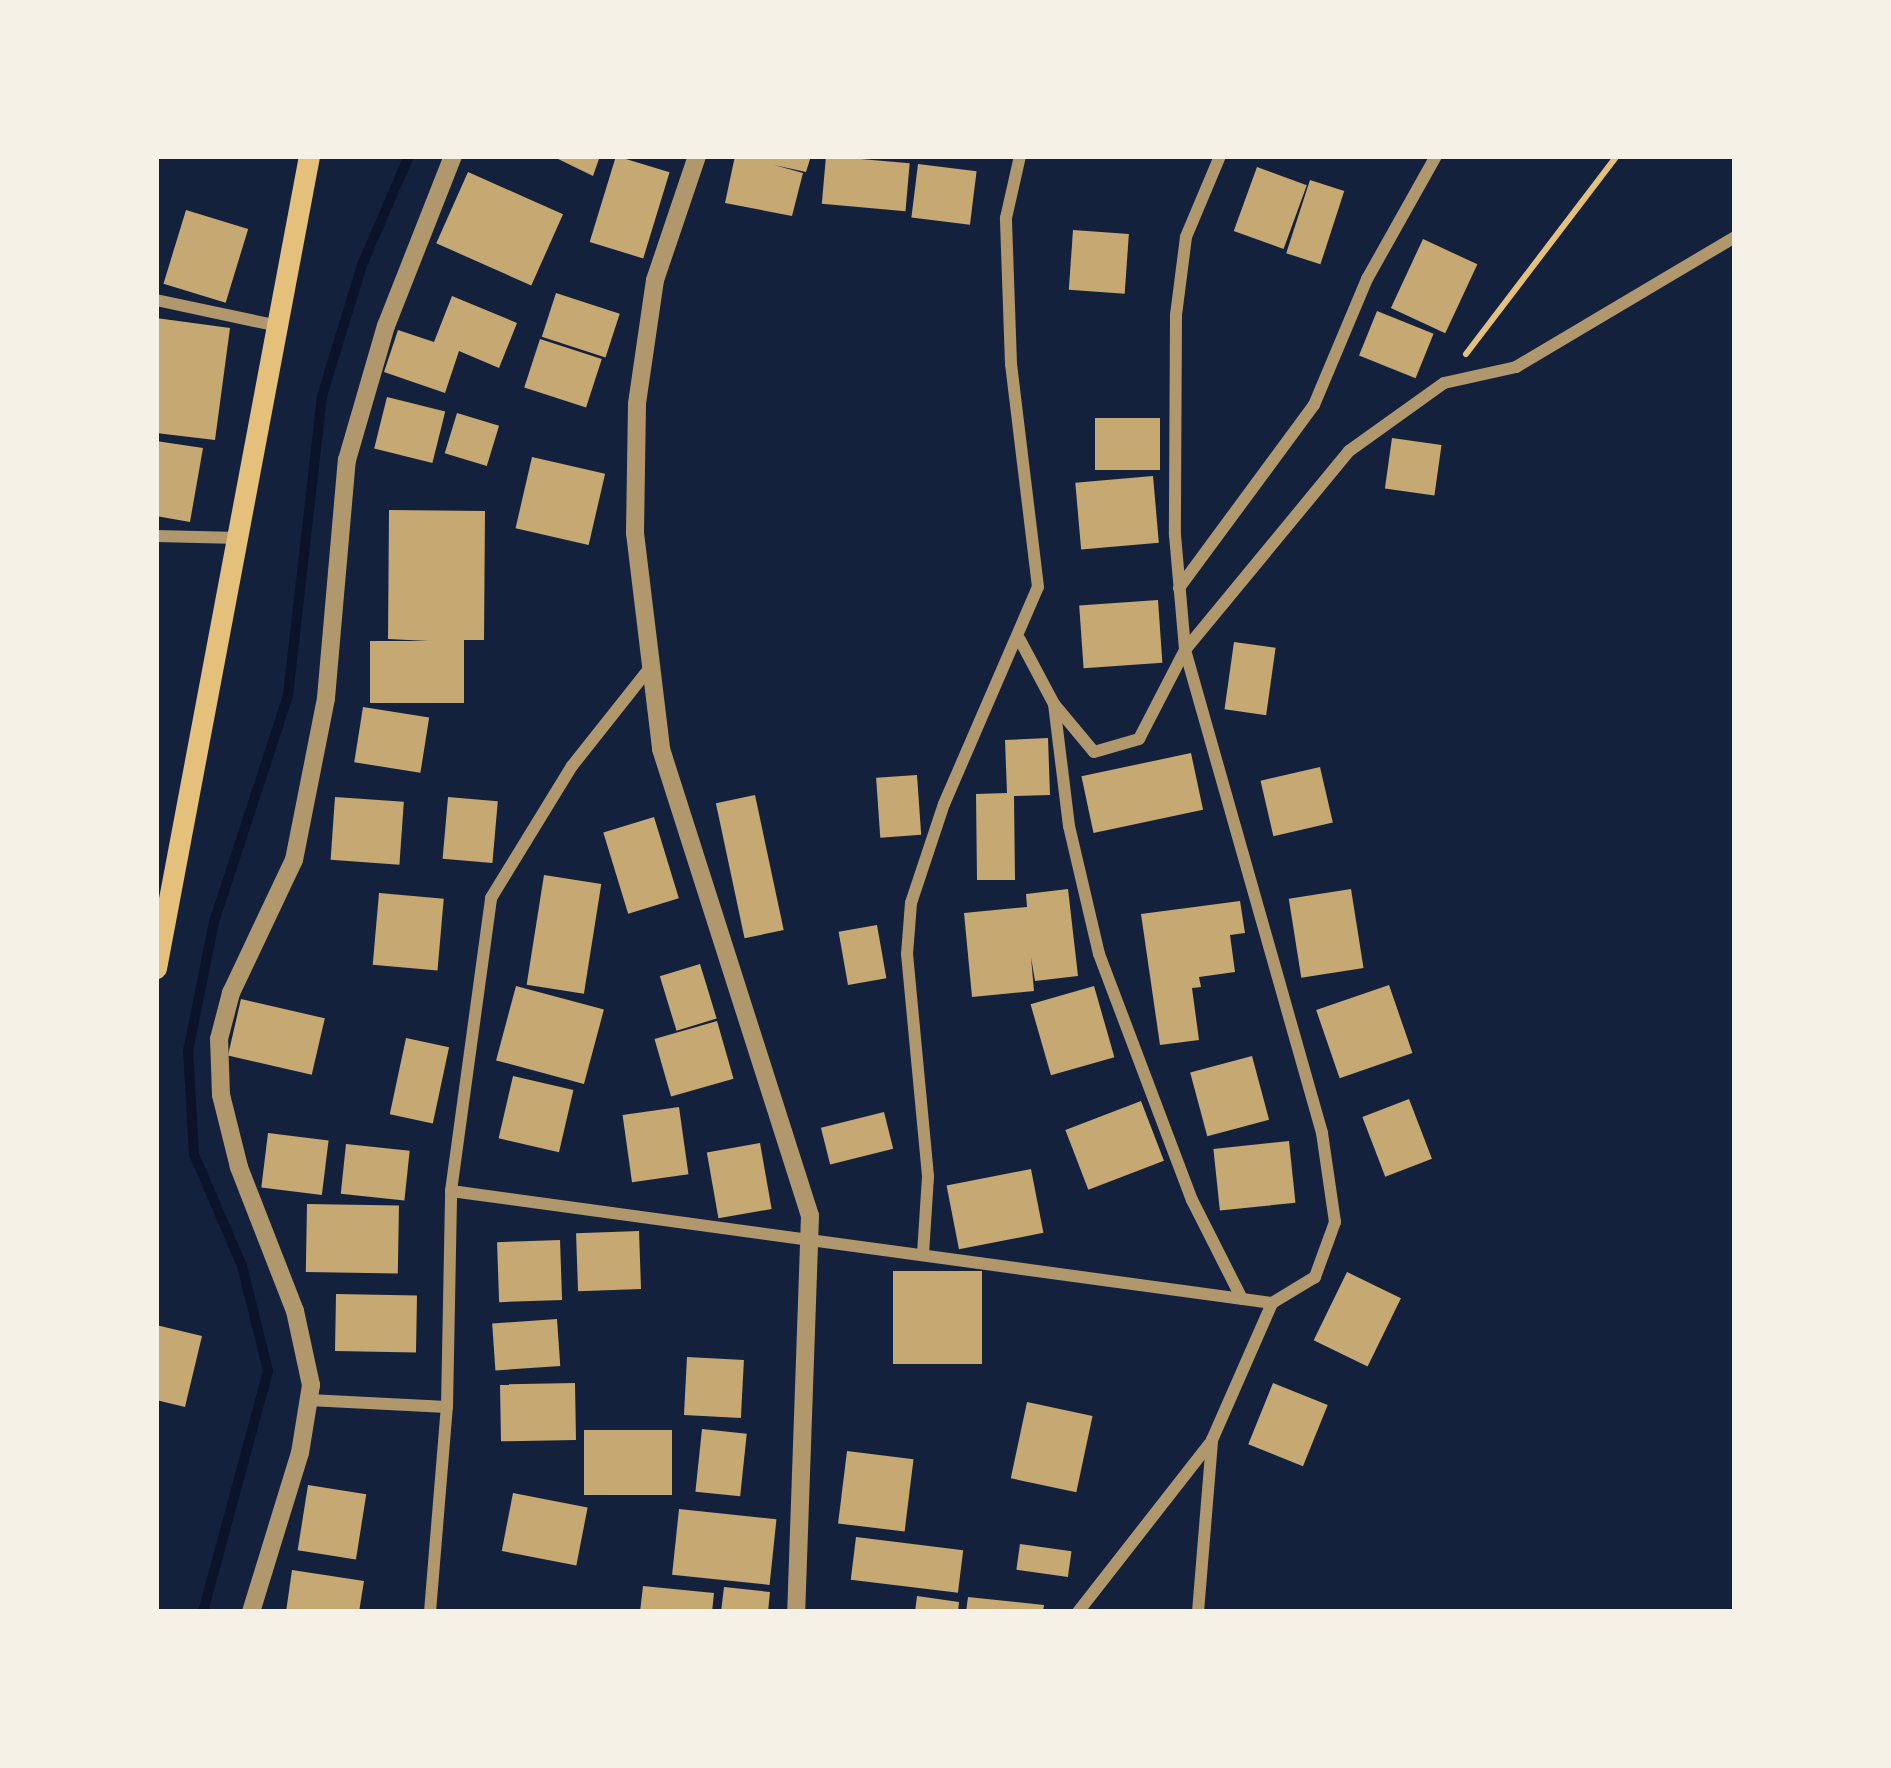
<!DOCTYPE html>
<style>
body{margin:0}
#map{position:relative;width:1891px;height:1768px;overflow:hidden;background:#14213d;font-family:Inter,sans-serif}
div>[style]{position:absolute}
.stream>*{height:10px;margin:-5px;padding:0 5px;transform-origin:5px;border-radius:5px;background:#0b132b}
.building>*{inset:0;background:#c6a872;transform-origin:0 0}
.path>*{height:6px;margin:-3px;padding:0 3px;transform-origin:3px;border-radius:3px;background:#e5c07b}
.minor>*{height:12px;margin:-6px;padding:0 6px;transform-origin:6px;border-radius:6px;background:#b1986c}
.tertiary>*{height:18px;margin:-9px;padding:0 9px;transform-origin:9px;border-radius:9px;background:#b1986c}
.secondary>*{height:21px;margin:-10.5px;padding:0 10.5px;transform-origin:10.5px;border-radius:10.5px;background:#e5c07b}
span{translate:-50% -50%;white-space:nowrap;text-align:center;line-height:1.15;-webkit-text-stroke:10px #f6f1e7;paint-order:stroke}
.frame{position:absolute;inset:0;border:159px solid #f6f1e7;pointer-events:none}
</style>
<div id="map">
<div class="stream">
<div style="left:203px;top:1612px;width:250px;rotate:-74.9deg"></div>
<div style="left:268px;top:1371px;width:108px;rotate:-103.9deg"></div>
<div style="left:242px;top:1266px;width:122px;rotate:-113.2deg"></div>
<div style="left:194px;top:1154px;width:103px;rotate:-93.3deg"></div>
<div style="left:188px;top:1051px;width:132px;rotate:-78.6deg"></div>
<div style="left:214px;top:922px;width:239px;rotate:-71.9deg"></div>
<div style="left:288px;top:695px;width:301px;rotate:-83.5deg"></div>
<div style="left:322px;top:396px;width:137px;rotate:-73deg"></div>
<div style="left:362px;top:265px;width:119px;rotate:-66.7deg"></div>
</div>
<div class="building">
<div style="clip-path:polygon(552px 156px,600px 156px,593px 176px)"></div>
<div style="left:616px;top:156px;width:56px;height:90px;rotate:17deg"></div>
<div style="clip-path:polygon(735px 156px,811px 156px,806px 172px,774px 165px,803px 173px,792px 216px,725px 203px)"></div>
<div style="left:826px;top:156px;width:84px;height:48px;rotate:5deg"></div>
<div style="left:918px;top:164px;width:59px;height:54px;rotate:7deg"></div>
<div style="left:1257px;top:167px;width:53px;height:68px;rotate:20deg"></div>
<div style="left:468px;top:172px;width:104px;height:78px;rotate:24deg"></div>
<div style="left:1310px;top:180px;width:36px;height:77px;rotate:18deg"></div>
<div style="left:186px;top:210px;width:65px;height:77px;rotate:17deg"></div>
<div style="left:1073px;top:230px;width:56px;height:60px;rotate:4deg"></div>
<div style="left:1423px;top:239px;width:60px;height:76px;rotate:25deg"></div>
<div style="left:556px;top:293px;width:67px;height:46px;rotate:18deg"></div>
<div style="clip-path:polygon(452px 296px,517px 323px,499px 368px,459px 351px,445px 393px,384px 372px,398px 330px,434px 342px)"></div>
<div style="left:1377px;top:311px;width:61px;height:48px;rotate:22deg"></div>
<div style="clip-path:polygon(156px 318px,230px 328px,215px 440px,156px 433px)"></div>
<div style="left:540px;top:339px;width:65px;height:51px;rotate:18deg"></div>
<div style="left:387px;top:397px;width:60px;height:53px;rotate:14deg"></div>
<div style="left:457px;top:413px;width:44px;height:42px;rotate:17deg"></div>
<div style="left:1095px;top:418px;width:65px;height:52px"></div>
<div style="left:1392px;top:438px;width:50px;height:51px;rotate:8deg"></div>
<div style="clip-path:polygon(156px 441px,203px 448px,190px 522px,156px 516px)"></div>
<div style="left:532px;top:457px;width:75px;height:73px;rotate:13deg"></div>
<div style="left:1153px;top:476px;width:67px;height:78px;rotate:85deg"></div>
<div style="clip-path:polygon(389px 510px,485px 511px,484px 640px,464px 640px,464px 703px,370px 703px,370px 641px,429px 641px,388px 639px)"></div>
<div style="left:1158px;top:600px;width:63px;height:79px;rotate:86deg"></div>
<div style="left:1234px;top:642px;width:42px;height:68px;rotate:8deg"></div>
<div style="left:363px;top:707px;width:67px;height:56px;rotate:9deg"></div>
<div style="clip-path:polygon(1048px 738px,1050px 795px,1014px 796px,1015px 880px,977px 880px,976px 794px,1007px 793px,1005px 740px)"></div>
<div style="left:1191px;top:753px;width:58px;height:112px;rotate:78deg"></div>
<div style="left:1320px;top:767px;width:57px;height:61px;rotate:77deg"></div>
<div style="left:917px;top:775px;width:60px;height:41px;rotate:86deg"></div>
<div style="left:755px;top:795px;width:138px;height:40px;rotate:78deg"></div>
<div style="left:335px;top:797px;width:69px;height:63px;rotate:4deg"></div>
<div style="left:448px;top:797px;width:50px;height:62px;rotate:5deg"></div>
<div style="left:654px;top:817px;width:85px;height:53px;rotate:73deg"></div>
<div style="left:544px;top:875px;width:58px;height:111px;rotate:9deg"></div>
<div style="clip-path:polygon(1068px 889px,1078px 976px,1035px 981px,1031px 957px,1034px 991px,972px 997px,964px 913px,1027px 907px,1026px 894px)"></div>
<div style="left:1351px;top:889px;width:80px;height:63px;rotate:81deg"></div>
<div style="left:379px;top:893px;width:65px;height:72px;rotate:5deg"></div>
<div style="clip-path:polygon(1240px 901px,1245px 933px,1230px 935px,1235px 972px,1199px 977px,1201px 987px,1192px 988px,1199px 1040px,1160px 1045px,1141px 914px)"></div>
<div style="left:877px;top:925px;width:54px;height:39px;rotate:80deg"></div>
<div style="left:700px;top:964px;width:57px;height:42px;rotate:73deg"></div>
<div style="left:1389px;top:985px;width:72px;height:77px;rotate:71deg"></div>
<div style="left:516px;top:986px;width:91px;height:77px;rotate:15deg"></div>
<div style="left:1094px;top:986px;width:74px;height:66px;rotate:74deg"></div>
<div style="left:241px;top:999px;width:86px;height:58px;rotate:13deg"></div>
<div style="left:717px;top:1021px;width:60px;height:65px;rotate:74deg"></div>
<div style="left:406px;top:1038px;width:44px;height:78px;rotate:12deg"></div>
<div style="left:1252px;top:1056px;width:66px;height:64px;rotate:75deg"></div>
<div style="left:513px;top:1076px;width:62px;height:64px;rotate:13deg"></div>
<div style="left:1409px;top:1099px;width:64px;height:50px;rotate:69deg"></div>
<div style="left:1141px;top:1101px;width:64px;height:81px;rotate:69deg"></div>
<div style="left:679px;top:1107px;width:68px;height:57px;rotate:82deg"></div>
<div style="left:884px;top:1112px;width:38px;height:65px;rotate:76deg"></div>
<div style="left:268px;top:1133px;width:61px;height:55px;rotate:7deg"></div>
<div style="left:1289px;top:1141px;width:62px;height:76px;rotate:84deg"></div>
<div style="left:760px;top:1143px;width:67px;height:54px;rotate:80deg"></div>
<div style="left:346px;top:1144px;width:64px;height:50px;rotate:6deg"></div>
<div style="left:1031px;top:1169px;width:65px;height:86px;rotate:79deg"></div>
<div style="left:307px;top:1204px;width:92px;height:68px;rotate:1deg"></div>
<div style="left:639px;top:1231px;width:58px;height:63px;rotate:88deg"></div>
<div style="left:560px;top:1240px;width:60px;height:63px;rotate:88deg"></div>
<div style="left:893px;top:1271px;width:89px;height:93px"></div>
<div style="left:1347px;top:1272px;width:60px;height:76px;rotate:26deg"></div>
<div style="left:336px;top:1294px;width:81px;height:57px;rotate:1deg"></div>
<div style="left:557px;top:1319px;width:47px;height:65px;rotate:86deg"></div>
<div style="clip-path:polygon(156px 1325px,202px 1336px,185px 1407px,156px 1400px)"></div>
<div style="left:687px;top:1357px;width:57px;height:58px;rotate:3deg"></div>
<div style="left:575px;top:1383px;width:57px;height:75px;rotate:89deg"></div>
<div style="left:1273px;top:1383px;width:59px;height:66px;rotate:22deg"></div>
<div style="left:1027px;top:1402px;width:67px;height:78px;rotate:12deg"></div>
<div style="left:702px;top:1429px;width:45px;height:63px;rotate:6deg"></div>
<div style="left:584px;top:1430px;width:88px;height:65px"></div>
<div style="left:847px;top:1451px;width:67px;height:73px;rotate:7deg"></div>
<div style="left:308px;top:1485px;width:59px;height:66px;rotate:9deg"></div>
<div style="left:513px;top:1493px;width:76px;height:59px;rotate:11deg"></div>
<div style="left:679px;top:1509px;width:98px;height:66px;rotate:6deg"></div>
<div style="left:856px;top:1537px;width:108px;height:43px;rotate:7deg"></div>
<div style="left:1020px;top:1544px;width:52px;height:26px;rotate:8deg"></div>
<div style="clip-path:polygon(292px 1570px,364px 1581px,359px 1612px,286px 1612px)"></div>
<div style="clip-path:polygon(643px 1586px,714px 1593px,712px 1612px,640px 1612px)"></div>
<div style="clip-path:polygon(724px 1587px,770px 1592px,768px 1612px,721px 1612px)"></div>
<div style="clip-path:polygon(917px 1596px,959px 1602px,958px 1612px,915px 1612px)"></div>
<div style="clip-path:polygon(968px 1597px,1044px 1605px,1043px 1612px,966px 1612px)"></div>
</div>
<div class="path">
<div style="left:1466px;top:354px;width:249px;rotate:-52.7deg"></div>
</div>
<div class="minor">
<div style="left:1220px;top:156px;width:88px;rotate:112.8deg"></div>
<div style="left:1186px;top:237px;width:79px;rotate:97.3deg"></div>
<div style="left:1176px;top:315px;width:220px;rotate:90.3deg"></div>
<div style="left:1175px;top:535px;width:115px;rotate:85deg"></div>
<div style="left:1185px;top:650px;width:502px;rotate:74.16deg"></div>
<div style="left:1322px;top:1133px;width:90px;rotate:81.7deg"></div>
<div style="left:1335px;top:1222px;width:59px;rotate:110deg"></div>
<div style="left:1315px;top:1277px;width:50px;rotate:148.8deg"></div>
<div style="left:156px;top:300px;width:121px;rotate:12deg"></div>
<div style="left:156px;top:536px;width:83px;rotate:1.4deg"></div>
<div style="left:1179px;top:588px;width:227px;rotate:-53.6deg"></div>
<div style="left:1314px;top:405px;width:137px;rotate:-67.2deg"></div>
<div style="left:1367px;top:279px;width:141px;rotate:-60.7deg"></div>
<div style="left:1020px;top:640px;width:72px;rotate:62deg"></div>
<div style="left:1054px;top:704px;width:62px;rotate:50.2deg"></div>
<div style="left:1094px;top:752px;width:47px;rotate:-16.1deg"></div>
<div style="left:1139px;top:739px;width:100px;rotate:-62.7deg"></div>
<div style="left:1185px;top:650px;width:258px;rotate:-50.5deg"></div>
<div style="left:1349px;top:451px;width:117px;rotate:-35.6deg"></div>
<div style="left:1444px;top:383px;width:74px;rotate:-12.5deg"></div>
<div style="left:1516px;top:367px;width:255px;rotate:-30.7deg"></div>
<div style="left:1054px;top:704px;width:123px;rotate:83deg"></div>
<div style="left:1069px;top:826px;width:131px;rotate:76.8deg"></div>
<div style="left:1099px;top:954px;width:263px;rotate:69.3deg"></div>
<div style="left:1192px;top:1200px;width:111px;rotate:63.2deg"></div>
<div style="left:451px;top:1191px;width:829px;rotate:7.77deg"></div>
<div style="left:923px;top:1254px;width:78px;rotate:-86.3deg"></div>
<div style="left:928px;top:1176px;width:223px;rotate:-95.4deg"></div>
<div style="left:907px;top:954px;width:51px;rotate:-85.5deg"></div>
<div style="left:911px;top:903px;width:104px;rotate:-71.6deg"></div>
<div style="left:944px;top:804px;width:236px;rotate:-66.6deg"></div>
<div style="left:1038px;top:587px;width:225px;rotate:-96.9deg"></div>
<div style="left:1011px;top:364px;width:146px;rotate:-92deg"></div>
<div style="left:1006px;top:218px;width:64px;rotate:-77.3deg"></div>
<div style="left:309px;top:1400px;width:138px;rotate:2.9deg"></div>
<div style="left:430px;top:1612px;width:206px;rotate:-85.3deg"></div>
<div style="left:447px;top:1407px;width:216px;rotate:-88.9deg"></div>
<div style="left:451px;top:1191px;width:296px;rotate:-82.2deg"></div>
<div style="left:491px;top:898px;width:155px;rotate:-58.5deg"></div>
<div style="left:572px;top:766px;width:122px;rotate:-51.6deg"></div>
<div style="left:1078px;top:1612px;width:214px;rotate:-52deg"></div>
<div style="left:1198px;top:1612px;width:173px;rotate:-85.3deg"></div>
<div style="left:1212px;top:1440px;width:150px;rotate:-66.3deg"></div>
</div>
<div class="tertiary">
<div style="left:697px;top:156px;width:131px;rotate:108.7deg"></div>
<div style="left:655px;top:280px;width:125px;rotate:98.3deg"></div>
<div style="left:637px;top:404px;width:129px;rotate:90.9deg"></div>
<div style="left:635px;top:533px;width:218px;rotate:83.1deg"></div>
<div style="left:661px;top:749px;width:490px;rotate:72.3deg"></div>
<div style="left:810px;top:1216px;width:396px;rotate:92deg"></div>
<div style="left:251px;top:1612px;width:166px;rotate:-72.9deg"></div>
<div style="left:300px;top:1453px;width:69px;rotate:-80.8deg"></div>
<div style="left:311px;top:1385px;width:76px;rotate:-102.2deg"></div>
<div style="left:295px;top:1311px;width:155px;rotate:-111.3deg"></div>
<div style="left:239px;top:1167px;width:74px;rotate:-104deg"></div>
<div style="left:221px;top:1095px;width:56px;rotate:-92deg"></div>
<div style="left:219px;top:1039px;width:48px;rotate:-75.4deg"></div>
<div style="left:231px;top:993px;width:147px;rotate:-64.7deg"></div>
<div style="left:294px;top:860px;width:165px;rotate:-78.8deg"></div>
<div style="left:326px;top:698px;width:239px;rotate:-85deg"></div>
<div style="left:347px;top:460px;width:140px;rotate:-73.8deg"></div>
<div style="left:386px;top:326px;width:183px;rotate:-68.5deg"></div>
</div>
<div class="secondary">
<div style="left:156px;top:968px;width:826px;rotate:-79.33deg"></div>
</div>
<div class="frame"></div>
</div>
